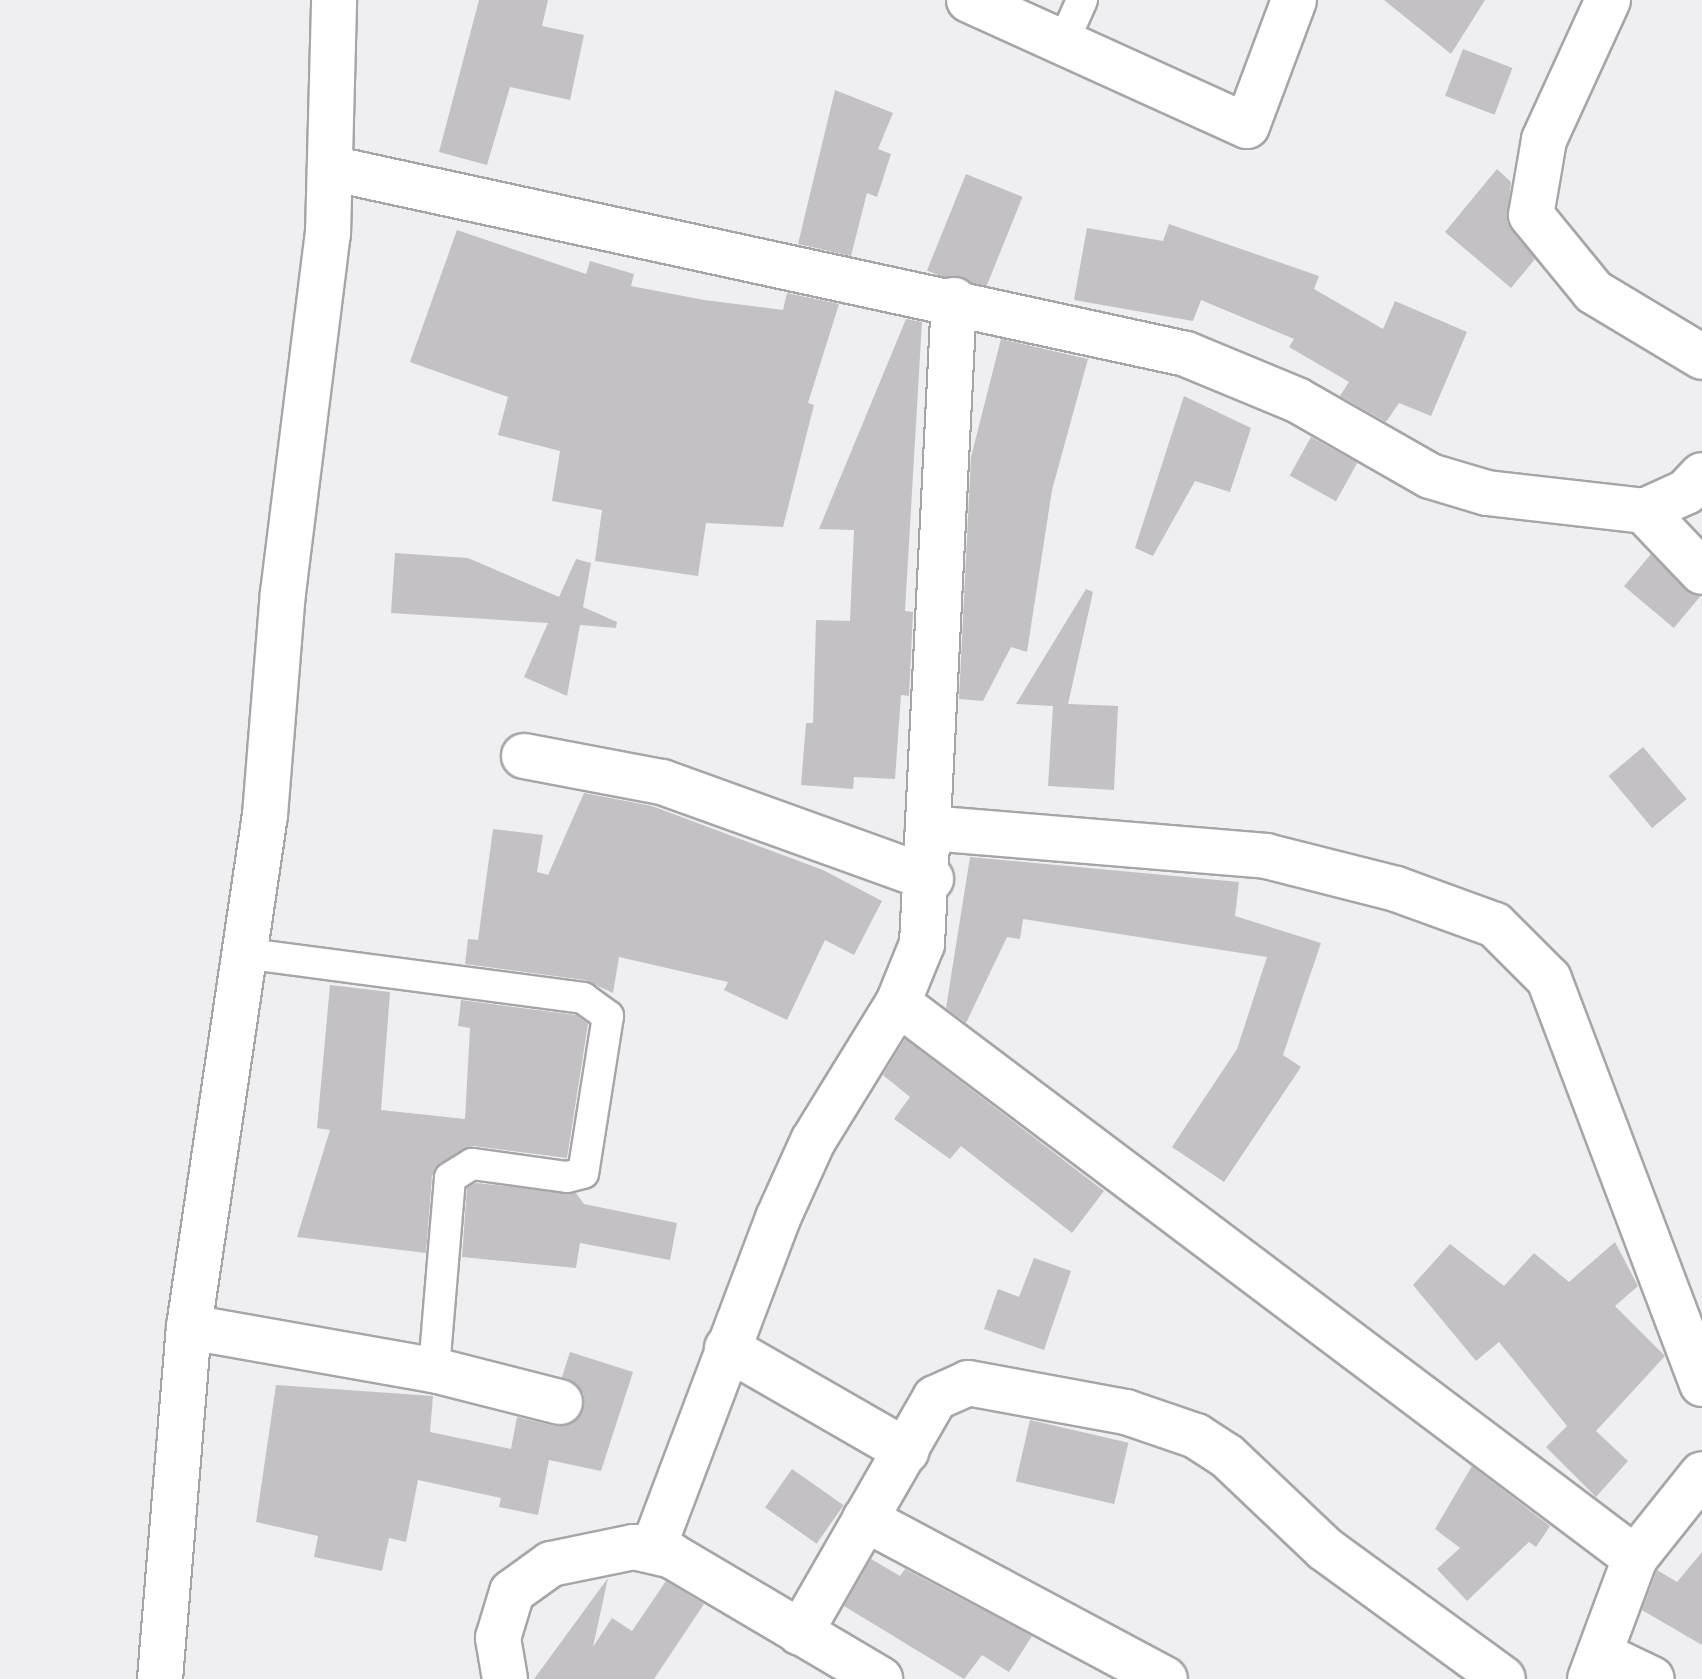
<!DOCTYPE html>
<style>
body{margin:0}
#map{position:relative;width:1702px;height:1679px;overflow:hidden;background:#efeef1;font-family:"Fira Sans",sans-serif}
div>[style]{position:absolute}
.building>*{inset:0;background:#c3c1c4;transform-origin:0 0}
.roads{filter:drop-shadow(2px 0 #a7a5a8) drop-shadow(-2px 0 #a7a5a8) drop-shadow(0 2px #a7a5a8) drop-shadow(0 -2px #a7a5a8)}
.lane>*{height:30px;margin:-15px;padding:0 15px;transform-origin:15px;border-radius:15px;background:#fff}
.street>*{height:44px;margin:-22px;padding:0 22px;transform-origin:22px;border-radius:22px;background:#fff}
span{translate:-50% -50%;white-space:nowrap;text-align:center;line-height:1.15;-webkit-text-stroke:8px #efeef1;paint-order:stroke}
</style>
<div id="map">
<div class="building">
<div style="clip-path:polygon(479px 0,548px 0,542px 26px,584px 35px,570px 100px,510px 87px,487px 165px,439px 152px)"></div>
<div style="clip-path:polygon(1384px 0,1485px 0,1451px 54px)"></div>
<div style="left:1463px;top:49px;width:53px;height:50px;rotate:21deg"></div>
<div style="clip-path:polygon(835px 90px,893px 113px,878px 149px,891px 154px,877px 197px,867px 193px,851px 256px,798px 244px)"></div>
<div style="clip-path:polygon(1497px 169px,1511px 182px,1507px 222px,1535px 259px,1511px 288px,1445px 232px)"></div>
<div style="left:966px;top:174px;width:61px;height:104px;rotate:22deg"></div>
<div style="clip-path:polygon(1169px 224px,1319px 276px,1314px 289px,1383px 329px,1395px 301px,1467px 332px,1431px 416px,1399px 403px,1386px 422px,1340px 396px,1349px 382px,1289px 347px,1294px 339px,1201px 300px,1193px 321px,1074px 300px,1087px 228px,1163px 241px)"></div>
<div style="clip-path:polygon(457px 230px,586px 274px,590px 261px,634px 274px,631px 286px,704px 300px,783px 310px,787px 293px,839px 304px,808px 403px,814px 405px,783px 527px,706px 523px,698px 576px,595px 561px,602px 510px,552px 501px,560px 451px,498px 435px,508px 397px,410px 362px)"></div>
<div style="clip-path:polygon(906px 319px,922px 322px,905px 611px,913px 612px,909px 696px,901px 695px,895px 779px,854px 777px,853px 789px,801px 785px,806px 723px,813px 723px,816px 620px,850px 621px,854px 530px,819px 529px)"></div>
<div style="clip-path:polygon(1001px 339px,1088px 359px,1052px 490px,1027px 652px,1011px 647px,983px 701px,959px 699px,971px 457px)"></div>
<div style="clip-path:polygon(1184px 396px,1251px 428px,1230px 492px,1195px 481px,1153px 556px,1135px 548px)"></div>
<div style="left:1311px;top:437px;width:53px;height:44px;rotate:29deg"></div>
<div style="clip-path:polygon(395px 553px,468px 558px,559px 597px,576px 559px,591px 563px,583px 607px,617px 622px,616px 628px,580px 625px,567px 696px,524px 677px,548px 623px,391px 613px)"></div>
<div style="left:1651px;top:554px;width:65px;height:42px;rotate:40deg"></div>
<div style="clip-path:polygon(1086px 589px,1093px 592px,1068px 704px,1118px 706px,1114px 790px,1048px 786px,1053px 706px,1016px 704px)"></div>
<div style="left:1643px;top:747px;width:68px;height:45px;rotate:50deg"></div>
<div style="clip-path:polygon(584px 793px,652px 806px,823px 870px,882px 901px,854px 955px,825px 940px,787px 1020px,724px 990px,728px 982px,619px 957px,613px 993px,585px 980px,465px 964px,468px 939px,478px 940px,493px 829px,543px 835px,537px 872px,548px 875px)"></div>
<div style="clip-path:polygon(970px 857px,1239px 882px,1235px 916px,1321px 943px,1283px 1055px,1301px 1067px,1224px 1182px,1172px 1147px,1237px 1049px,1267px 957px,1023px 919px,1020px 939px,1007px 937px,966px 1023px,946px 1008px)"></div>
<div style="clip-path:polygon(330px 985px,390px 992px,381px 1110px,465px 1119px,470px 1028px,458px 1026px,461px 1000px,576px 1015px,588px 1024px,567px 1158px,474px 1146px,440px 1163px,432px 1176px,426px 1253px,297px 1237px,330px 1130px,317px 1128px)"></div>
<div style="clip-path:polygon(905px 1039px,1104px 1191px,1072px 1233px,961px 1146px,950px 1159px,894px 1119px,910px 1097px,883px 1075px)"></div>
<div style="clip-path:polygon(476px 1183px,576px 1193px,584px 1204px,677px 1223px,670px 1260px,580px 1243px,576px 1268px,462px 1257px,467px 1188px)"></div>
<div style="clip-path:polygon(1615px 1242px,1638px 1286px,1615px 1306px,1665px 1356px,1596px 1431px,1628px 1461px,1596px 1497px,1546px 1447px,1567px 1426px,1499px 1342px,1476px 1361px,1413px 1285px,1450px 1244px,1504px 1286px,1534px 1253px,1569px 1282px)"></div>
<div style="clip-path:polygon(1034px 1258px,1071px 1271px,1044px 1350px,984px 1329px,998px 1289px,1019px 1297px)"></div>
<div style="clip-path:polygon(570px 1352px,633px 1372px,601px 1471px,549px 1460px,538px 1515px,499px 1507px,501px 1498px,418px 1480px,406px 1542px,389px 1538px,382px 1571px,314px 1557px,318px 1536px,256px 1522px,276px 1385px,433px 1396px,430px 1432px,511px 1449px,517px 1417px,555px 1426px,578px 1419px,584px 1394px,562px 1377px)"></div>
<div style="left:1030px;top:1420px;width:101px;height:63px;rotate:13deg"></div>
<div style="clip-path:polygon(1472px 1466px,1550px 1526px,1536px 1547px,1529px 1542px,1467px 1601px,1437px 1569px,1460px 1548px,1435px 1529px)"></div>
<div style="left:792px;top:1469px;width:63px;height:47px;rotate:35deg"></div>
<div style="clip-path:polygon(1702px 1552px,1702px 1645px,1642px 1610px,1657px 1570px,1677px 1582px)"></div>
<div style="clip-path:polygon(871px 1559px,900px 1576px,905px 1569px,1032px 1636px,1009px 1672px,982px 1655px,964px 1679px,844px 1606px)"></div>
<div style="clip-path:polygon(608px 1578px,593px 1647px,612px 1618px,632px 1631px,666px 1581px,704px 1604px,654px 1679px,534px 1679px)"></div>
</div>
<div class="roads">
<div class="lane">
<div style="left:1062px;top:45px;width:49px;rotate:-66deg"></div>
<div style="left:242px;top:953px;width:344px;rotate:7.5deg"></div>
<div style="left:583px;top:998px;width:31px;rotate:36deg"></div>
<div style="left:608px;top:1016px;width:159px;rotate:99deg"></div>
<div style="left:583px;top:1173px;width:16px;rotate:166deg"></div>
<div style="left:567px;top:1177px;width:96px;rotate:-172.2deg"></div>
<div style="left:472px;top:1164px;width:26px;rotate:148deg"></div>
<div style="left:450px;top:1178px;width:193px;rotate:94.8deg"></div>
</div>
<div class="street">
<div style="left:969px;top:0;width:305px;rotate:24.4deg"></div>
<div style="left:1247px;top:126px;width:134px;rotate:-69.5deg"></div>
<div style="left:1608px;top:0;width:154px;rotate:114.6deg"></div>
<div style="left:1544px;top:140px;width:76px;rotate:99.8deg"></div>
<div style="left:1531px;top:215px;width:99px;rotate:50.7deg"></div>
<div style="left:1594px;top:292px;width:126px;rotate:31deg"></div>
<div style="left:330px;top:168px;width:876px;rotate:12.26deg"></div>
<div style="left:1186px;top:354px;width:120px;rotate:22.5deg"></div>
<div style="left:1297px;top:400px;width:153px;rotate:29.7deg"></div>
<div style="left:1430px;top:476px;width:59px;rotate:16.6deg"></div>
<div style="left:1487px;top:493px;width:158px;rotate:6.5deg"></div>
<div style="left:1644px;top:511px;width:46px;rotate:-24.3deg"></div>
<div style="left:1686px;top:492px;width:23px;rotate:-47deg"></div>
<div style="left:1644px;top:511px;width:84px;rotate:46.4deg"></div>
<div style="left:524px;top:756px;width:140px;rotate:10.7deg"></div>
<div style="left:662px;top:782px;width:286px;rotate:19.8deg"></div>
<div style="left:928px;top:828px;width:339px;rotate:4.7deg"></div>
<div style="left:1266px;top:856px;width:134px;rotate:14.2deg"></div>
<div style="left:1396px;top:889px;width:105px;rotate:20deg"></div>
<div style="left:1495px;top:925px;width:76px;rotate:45deg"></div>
<div style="left:1549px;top:979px;width:433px;rotate:69.3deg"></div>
<div style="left:898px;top:1003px;width:923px;rotate:36.98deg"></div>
<div style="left:189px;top:1327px;width:249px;rotate:10deg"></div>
<div style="left:434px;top:1370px;width:130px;rotate:14.3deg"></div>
<div style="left:727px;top:1348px;width:207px;rotate:29.9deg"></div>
<div style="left:865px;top:1519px;width:340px;rotate:28.1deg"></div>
<div style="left:653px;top:1549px;width:354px;rotate:-69.3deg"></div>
<div style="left:778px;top:1218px;width:85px;rotate:-65.6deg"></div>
<div style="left:813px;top:1141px;width:162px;rotate:-58.4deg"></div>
<div style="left:898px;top:1003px;width:64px;rotate:-67.9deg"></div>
<div style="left:922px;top:944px;width:645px;rotate:-87.16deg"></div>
<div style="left:800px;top:1633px;width:271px;rotate:-60.1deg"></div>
<div style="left:935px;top:1398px;width:36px;rotate:-24deg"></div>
<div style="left:968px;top:1383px;width:161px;rotate:10.4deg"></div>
<div style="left:1126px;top:1412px;width:74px;rotate:18.9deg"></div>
<div style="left:1196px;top:1436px;width:37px;rotate:33deg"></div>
<div style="left:1227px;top:1456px;width:135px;rotate:43.5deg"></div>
<div style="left:1325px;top:1549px;width:220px;rotate:36.1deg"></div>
<div style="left:1602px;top:1655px;width:55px;rotate:25.6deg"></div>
<div style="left:160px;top:1679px;width:353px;rotate:-85.3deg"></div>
<div style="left:189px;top:1327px;width:518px;rotate:-81.56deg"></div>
<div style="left:265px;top:815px;width:223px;rotate:-85.4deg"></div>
<div style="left:283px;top:593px;width:362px;rotate:-82.9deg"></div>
<div style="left:328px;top:234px;width:234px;rotate:-88.5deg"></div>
<div style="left:505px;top:1679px;width:42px;rotate:-99.7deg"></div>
<div style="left:498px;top:1638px;width:48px;rotate:-73.1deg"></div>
<div style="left:512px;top:1592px;width:48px;rotate:-35.7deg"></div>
<div style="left:551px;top:1564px;width:85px;rotate:-11.6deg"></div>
<div style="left:634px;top:1547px;width:39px;rotate:13deg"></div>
<div style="left:672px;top:1556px;width:242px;rotate:30.6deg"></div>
<div style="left:1590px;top:1679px;width:129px;rotate:-69.6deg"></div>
<div style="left:1635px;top:1558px;width:107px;rotate:-51.4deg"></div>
</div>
</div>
</div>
